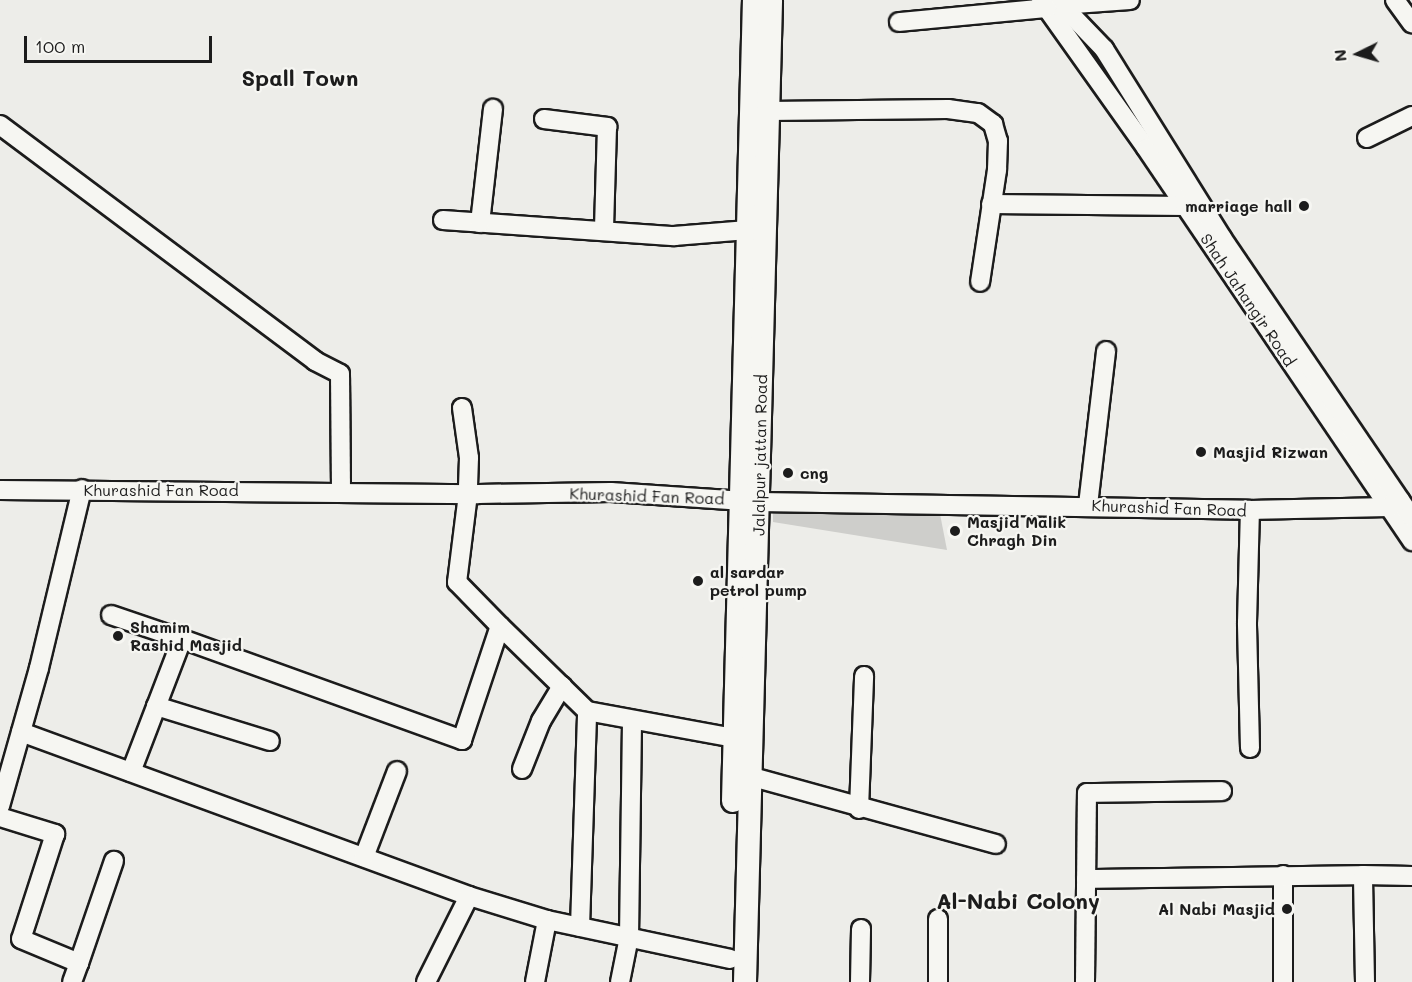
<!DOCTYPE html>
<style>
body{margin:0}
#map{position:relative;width:1412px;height:982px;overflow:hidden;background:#edede9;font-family:Mali,sans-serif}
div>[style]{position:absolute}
.green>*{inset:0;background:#cececb}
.roads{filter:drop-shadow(2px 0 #1c1c1c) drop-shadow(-2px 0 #1c1c1c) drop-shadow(0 2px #1c1c1c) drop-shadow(0 -2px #1c1c1c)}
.minor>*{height:18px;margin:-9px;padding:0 9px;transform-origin:9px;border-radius:9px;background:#f6f6f2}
.major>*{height:22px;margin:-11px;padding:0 11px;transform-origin:11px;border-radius:11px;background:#f6f6f2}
.dots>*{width:16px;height:16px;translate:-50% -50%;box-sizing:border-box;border:3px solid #f6f6f2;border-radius:50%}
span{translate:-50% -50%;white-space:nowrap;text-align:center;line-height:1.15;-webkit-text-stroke:4.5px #f6f6f2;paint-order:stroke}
.poi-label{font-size:16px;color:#1c1c1c;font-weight:700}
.right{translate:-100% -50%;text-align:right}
.left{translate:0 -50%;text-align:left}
.street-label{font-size:16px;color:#1c1c1c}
.district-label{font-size:22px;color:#1c1c1c;font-weight:700}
.north{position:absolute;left:1328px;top:24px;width:60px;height:60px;-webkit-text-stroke:4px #f6f6f2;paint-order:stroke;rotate:265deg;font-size:16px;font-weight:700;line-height:24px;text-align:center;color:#1c1c1c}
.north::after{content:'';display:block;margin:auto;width:21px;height:27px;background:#1c1c1c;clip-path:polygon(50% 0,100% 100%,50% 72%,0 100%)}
.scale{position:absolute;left:24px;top:36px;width:188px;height:27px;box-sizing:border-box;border:3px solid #1c1c1c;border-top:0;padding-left:8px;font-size:18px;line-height:21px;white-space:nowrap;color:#1c1c1c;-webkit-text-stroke:4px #f6f6f2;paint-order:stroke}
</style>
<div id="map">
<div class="green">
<div style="clip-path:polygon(773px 510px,940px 514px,947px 550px,773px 522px)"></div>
</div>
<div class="roads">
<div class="minor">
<div style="left:1041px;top:0;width:181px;rotate:54.6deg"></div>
<div style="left:1146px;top:148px;width:475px;rotate:55.9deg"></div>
<div style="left:1057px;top:0;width:68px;rotate:46.2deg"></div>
<div style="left:1104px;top:49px;width:223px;rotate:58deg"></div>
<div style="left:1222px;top:238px;width:338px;rotate:55.8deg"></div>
<div style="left:1395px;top:0;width:29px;rotate:54deg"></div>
<div style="left:1061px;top:5px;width:69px;rotate:-4.1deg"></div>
<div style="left:899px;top:22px;width:149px;rotate:-5.4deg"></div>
<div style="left:768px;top:111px;width:180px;rotate:-0.6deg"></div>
<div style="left:948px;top:109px;width:30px;rotate:8deg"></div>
<div style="left:978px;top:113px;width:19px;rotate:36deg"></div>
<div style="left:993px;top:124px;width:18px;rotate:74deg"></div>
<div style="left:998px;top:141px;width:29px;rotate:92deg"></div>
<div style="left:997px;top:170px;width:113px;rotate:98.6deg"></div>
<div style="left:544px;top:119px;width:64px;rotate:7.2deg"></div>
<div style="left:607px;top:127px;width:102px;rotate:91.7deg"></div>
<div style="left:0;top:125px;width:394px;rotate:36.8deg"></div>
<div style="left:315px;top:361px;width:28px;rotate:27deg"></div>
<div style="left:340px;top:374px;width:118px;rotate:89.5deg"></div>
<div style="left:1367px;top:138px;width:50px;rotate:-26.1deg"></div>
<div style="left:991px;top:204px;width:194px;rotate:0.6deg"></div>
<div style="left:1185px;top:206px;width:9px;rotate:-36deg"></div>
<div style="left:443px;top:220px;width:232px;rotate:4deg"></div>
<div style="left:674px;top:236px;width:74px;rotate:-4.6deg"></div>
<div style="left:480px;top:223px;width:115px;rotate:-83.5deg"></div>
<div style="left:462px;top:408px;width:50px;rotate:82deg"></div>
<div style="left:469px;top:458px;width:36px;rotate:92deg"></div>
<div style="left:468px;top:494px;width:89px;rotate:97.1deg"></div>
<div style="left:457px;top:582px;width:62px;rotate:45.7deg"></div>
<div style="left:0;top:490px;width:478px;rotate:0.5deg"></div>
<div style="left:478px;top:494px;width:133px;rotate:-0.9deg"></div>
<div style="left:611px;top:492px;width:148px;rotate:3.9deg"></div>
<div style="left:759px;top:502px;width:491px;rotate:0.9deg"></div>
<div style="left:1250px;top:510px;width:139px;rotate:-1.2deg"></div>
<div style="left:1389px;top:507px;width:13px;rotate:-32deg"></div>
<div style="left:1088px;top:505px;width:155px;rotate:-83.3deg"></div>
<div style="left:111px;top:615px;width:75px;rotate:18.7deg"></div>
<div style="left:156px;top:706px;width:119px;rotate:17.1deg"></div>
<div style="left:21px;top:732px;width:477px;rotate:20.1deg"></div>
<div style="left:469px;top:896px;width:82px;rotate:17.1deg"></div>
<div style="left:547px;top:920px;width:187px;rotate:12deg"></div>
<div style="left:1250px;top:748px;width:125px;rotate:-91.4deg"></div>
<div style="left:1247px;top:623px;width:113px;rotate:-88.5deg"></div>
<div style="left:522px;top:769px;width:52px;rotate:-68.4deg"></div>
<div style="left:541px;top:721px;width:41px;rotate:-59deg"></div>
<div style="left:131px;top:772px;width:142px;rotate:-69deg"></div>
<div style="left:182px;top:639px;width:298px;rotate:19.8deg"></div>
<div style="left:462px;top:740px;width:120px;rotate:-71.6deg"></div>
<div style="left:500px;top:626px;width:122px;rotate:44.3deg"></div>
<div style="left:587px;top:711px;width:149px;rotate:10.4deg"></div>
<div style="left:749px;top:776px;width:256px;rotate:15.4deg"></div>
<div style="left:0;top:806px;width:143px;rotate:-74.2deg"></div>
<div style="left:39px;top:668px;width:184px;rotate:-76.5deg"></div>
<div style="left:859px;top:809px;width:133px;rotate:-87.8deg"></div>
<div style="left:0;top:817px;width:58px;rotate:17.2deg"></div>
<div style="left:55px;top:834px;width:110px;rotate:107.9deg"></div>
<div style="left:21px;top:939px;width:63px;rotate:22.5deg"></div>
<div style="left:79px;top:963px;width:20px;rotate:110deg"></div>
<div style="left:364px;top:857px;width:92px;rotate:-69deg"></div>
<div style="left:1283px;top:875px;width:107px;rotate:90deg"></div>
<div style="left:1086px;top:879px;width:277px;rotate:-0.8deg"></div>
<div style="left:580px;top:927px;width:216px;rotate:-88.1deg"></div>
<div style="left:79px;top:963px;width:108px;rotate:-71.1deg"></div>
<div style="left:426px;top:982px;width:96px;rotate:-63.4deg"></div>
<div style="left:535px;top:982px;width:63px;rotate:-79deg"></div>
<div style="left:620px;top:982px;width:46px;rotate:-78.7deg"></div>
<div style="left:629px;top:937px;width:217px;rotate:-89.2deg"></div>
<div style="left:860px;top:982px;width:53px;rotate:-88.9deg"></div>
<div style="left:938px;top:982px;width:63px;rotate:-90deg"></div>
<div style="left:1085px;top:982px;width:189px;rotate:-89.4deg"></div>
<div style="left:1087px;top:793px;width:135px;rotate:-0.8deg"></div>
<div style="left:1365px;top:982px;width:107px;rotate:-91.1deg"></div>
<div style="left:1363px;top:875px;width:49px;rotate:1.2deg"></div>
</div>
<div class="major">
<div style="left:733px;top:801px;width:801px;rotate:-88.5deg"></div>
<div style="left:745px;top:982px;width:982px;rotate:-88.48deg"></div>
</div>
</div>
<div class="dots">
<div style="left:1304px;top:206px;background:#1c1c1c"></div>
<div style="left:1201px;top:452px;background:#1c1c1c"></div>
<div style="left:788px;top:473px;background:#1c1c1c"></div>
<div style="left:955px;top:531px;background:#1c1c1c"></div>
<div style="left:698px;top:581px;background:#1c1c1c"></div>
<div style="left:118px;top:636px;background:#1c1c1c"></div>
<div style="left:1287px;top:909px;background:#1c1c1c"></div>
</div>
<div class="poi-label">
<span class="right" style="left:1292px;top:206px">marriage hall</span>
<span class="left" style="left:1213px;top:452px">Masjid Rizwan</span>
<span class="left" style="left:800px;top:473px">cng</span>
<span class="left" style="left:967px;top:531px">Masjid Malik<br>Chragh Din</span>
<span class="left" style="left:710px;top:581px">al sardar<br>petrol pump</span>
<span class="left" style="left:130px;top:636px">Shamim<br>Rashid Masjid</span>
<span class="right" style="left:1275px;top:909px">Al Nabi Masjid</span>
</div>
<div class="street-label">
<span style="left:1248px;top:300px;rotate:56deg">Shah Jahangir Road</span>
<span style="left:760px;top:455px;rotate:-89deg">Jalalpur jattan Road</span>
<span style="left:161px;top:490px">Khurashid Fan Road</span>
<span style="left:647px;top:496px;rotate:2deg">Khurashid Fan Road</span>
<span style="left:1169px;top:508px;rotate:2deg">Khurashid Fan Road</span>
</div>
<div class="district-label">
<span style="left:300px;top:78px">Spall Town</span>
<span style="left:1018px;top:901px">Al-Nabi Colony</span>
</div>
<div class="north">N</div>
<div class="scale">100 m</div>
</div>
